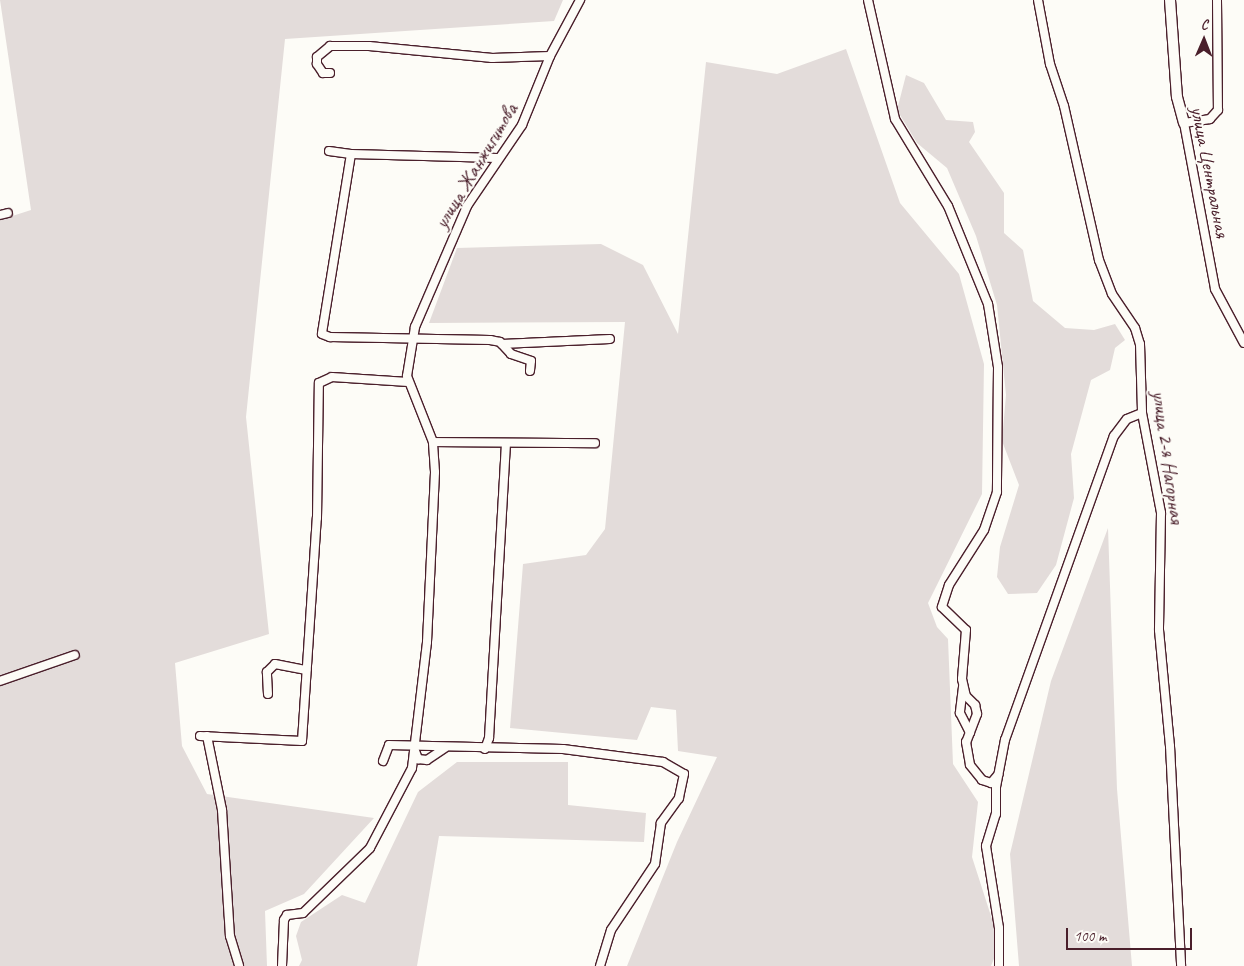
<!DOCTYPE html>
<meta charset="utf-8">
<style>
body{margin:0}
#map{position:relative;width:1244px;height:966px;overflow:hidden;background:#fdfcf7;font-family:Caveat,sans-serif}
div>[style]{position:absolute}
.green>*{inset:0;background:#e3dcda}
.roads{filter:drop-shadow(1px 0 #4a1f2b) drop-shadow(-1px 0 #4a1f2b) drop-shadow(0 1px #4a1f2b) drop-shadow(0 -1px #4a1f2b)}
.minor>*{height:8px;margin:-4px;padding:0 4px;transform-origin:4px;border-radius:4px;background:#fdfcf7}
.tertiary>*{height:10px;margin:-5px;padding:0 5px;transform-origin:5px;border-radius:5px;background:#fdfcf7}
span{translate:-50% -50%;white-space:nowrap;text-align:center;line-height:1.15;-webkit-text-stroke:4px #fdfcf7;paint-order:stroke}
.street-label{font-size:20px;color:#4a1f2b}
.north{position:absolute;left:1179px;top:15px;width:50px;height:50px;-webkit-text-stroke:4px #fdfcf7;paint-order:stroke;rotate:1deg;font-size:14px;font-weight:700;line-height:20px;text-align:center;color:#4a1f2b}
.north::after{content:'';display:block;margin:auto;width:18px;height:22px;background:#4a1f2b;clip-path:polygon(50% 0,100% 100%,50% 72%,0 100%)}
.scale{position:absolute;left:1066px;top:928px;width:126px;height:22px;box-sizing:border-box;border:2px solid #4a1f2b;border-top:0;padding-left:6px;font-size:15px;line-height:18px;white-space:nowrap;color:#4a1f2b;-webkit-text-stroke:4px #fdfcf7;paint-order:stroke}
</style>
<div id="map">
<div class="green">
<div style="clip-path:polygon(0 0,563px 0,554px 21px,285px 39px,246px 417px,269px 634px,175px 663px,182px 746px,207px 794px,374px 818px,304px 894px,265px 911px,267px 966px,0 966px,0 220px,31px 210px)"></div>
<div style="clip-path:polygon(846px 49px,900px 203px,959px 274px,984px 364px,982px 494px,928px 603px,937px 627px,948px 639px,953px 764px,978px 802px,972px 857px,1000px 944px,991px 966px,627px 966px,677px 842px,717px 757px,678px 751px,676px 710px,651px 707px,637px 740px,510px 728px,523px 564px,586px 555px,605px 529px,625px 322px,429px 323px,457px 248px,601px 244px,643px 265px,678px 334px,706px 62px,777px 74px)"></div>
<div style="clip-path:polygon(906px 75px,924px 83px,946px 120px,973px 122px,975px 132px,969px 142px,1004px 193px,1004px 233px,1023px 250px,1033px 301px,1065px 328px,1094px 330px,1115px 324px,1125px 340px,1115px 348px,1110px 370px,1091px 380px,1071px 454px,1074px 498px,1056px 565px,1037px 593px,1008px 594px,997px 577px,1000px 547px,1019px 485px,1002px 441px,1006px 395px,997px 305px,976px 236px,947px 168px,917px 143px,897px 110px)"></div>
<div style="clip-path:polygon(1108px 528px,1117px 789px,1132px 966px,1019px 966px,1010px 854px,1051px 681px)"></div>
<div style="clip-path:polygon(457px 762px,568px 762px,568px 805px,646px 813px,644px 842px,439px 836px,417px 966px,299px 966px,302px 960px,296px 936px,301px 922px,342px 895px,365px 903px,418px 792px)"></div>
</div>
<div class="roads">
<div class="minor">
<div style="left:868px;top:0;width:122px;rotate:77.2deg"></div>
<div style="left:895px;top:119px;width:102px;rotate:58.7deg"></div>
<div style="left:948px;top:206px;width:106px;rotate:67.8deg"></div>
<div style="left:988px;top:304px;width:64px;rotate:81deg"></div>
<div style="left:998px;top:367px;width:125px;rotate:90.5deg"></div>
<div style="left:997px;top:492px;width:40px;rotate:108.9deg"></div>
<div style="left:984px;top:530px;width:65px;rotate:122.5deg"></div>
<div style="left:949px;top:585px;width:23px;rotate:108deg"></div>
<div style="left:942px;top:607px;width:33px;rotate:44deg"></div>
<div style="left:966px;top:630px;width:49px;rotate:94.7deg"></div>
<div style="left:962px;top:679px;width:17px;rotate:77deg"></div>
<div style="left:966px;top:696px;width:13px;rotate:45deg"></div>
<div style="left:975px;top:705px;width:9px;rotate:77deg"></div>
<div style="left:977px;top:714px;width:30px;rotate:111deg"></div>
<div style="left:966px;top:742px;width:23px;rotate:80deg"></div>
<div style="left:970px;top:765px;width:19px;rotate:51deg"></div>
<div style="left:982px;top:780px;width:9px;rotate:18deg"></div>
<div style="left:991px;top:783px;width:11px;rotate:-49deg"></div>
<div style="left:1038px;top:0;width:65px;rotate:79.4deg"></div>
<div style="left:1050px;top:64px;width:44px;rotate:71.6deg"></div>
<div style="left:1064px;top:106px;width:158px;rotate:77.2deg"></div>
<div style="left:1099px;top:260px;width:36px;rotate:69deg"></div>
<div style="left:1112px;top:294px;width:41px;rotate:55.9deg"></div>
<div style="left:1135px;top:328px;width:17px;rotate:73deg"></div>
<div style="left:1140px;top:344px;width:69px;rotate:88.3deg"></div>
<div style="left:1142px;top:413px;width:102px;rotate:79.2deg"></div>
<div style="left:1161px;top:513px;width:117px;rotate:91deg"></div>
<div style="left:1159px;top:630px;width:117px;rotate:84.6deg"></div>
<div style="left:1170px;top:746px;width:220px;rotate:87.1deg"></div>
<div style="left:1217px;top:0;width:110px;rotate:89.5deg"></div>
<div style="left:1218px;top:110px;width:12px;rotate:132deg"></div>
<div style="left:1210px;top:119px;width:26px;rotate:171deg"></div>
<div style="left:1184px;top:123px;width:169px;rotate:79.4deg"></div>
<div style="left:1215px;top:289px;width:61px;rotate:61.8deg"></div>
<div style="left:330px;top:73px;width:7px;rotate:180deg"></div>
<div style="left:323px;top:73px;width:11px;rotate:-124deg"></div>
<div style="left:317px;top:64px;width:7px;rotate:-90deg"></div>
<div style="left:317px;top:57px;width:17px;rotate:-40deg"></div>
<div style="left:330px;top:46px;width:39px"></div>
<div style="left:369px;top:46px;width:124px;rotate:5.6deg"></div>
<div style="left:492px;top:58px;width:58px;rotate:-2deg"></div>
<div style="left:329px;top:151px;width:22px;rotate:8deg"></div>
<div style="left:497px;top:158px;width:146px;rotate:-178.4deg"></div>
<div style="left:351px;top:154px;width:182px;rotate:99.2deg"></div>
<div style="left:322px;top:334px;width:9px;rotate:21deg"></div>
<div style="left:330px;top:337px;width:160px;rotate:1.1deg"></div>
<div style="left:490px;top:340px;width:10px;rotate:11deg"></div>
<div style="left:500px;top:342px;width:16px;rotate:47deg"></div>
<div style="left:511px;top:354px;width:21px;rotate:19deg"></div>
<div style="left:531px;top:361px;width:10px;rotate:96deg"></div>
<div style="left:0;top:215px;width:8px;rotate:-14deg"></div>
<div style="left:502px;top:344px;width:108px;rotate:-2.7deg"></div>
<div style="left:433px;top:442px;width:162px;rotate:0.4deg"></div>
<div style="left:0;top:681px;width:79px;rotate:-19.1deg"></div>
<div style="left:963px;top:687px;width:26px;rotate:97deg"></div>
<div style="left:960px;top:713px;width:22px;rotate:63deg"></div>
<div style="left:268px;top:694px;width:22px;rotate:-93deg"></div>
<div style="left:267px;top:672px;width:11px;rotate:-45deg"></div>
<div style="left:275px;top:664px;width:32px;rotate:11deg"></div>
<div style="left:200px;top:736px;width:102px;rotate:2.8deg"></div>
<div style="left:302px;top:741px;width:224px;rotate:-86.2deg"></div>
<div style="left:317px;top:518px;width:135px;rotate:-89.2deg"></div>
<div style="left:319px;top:383px;width:14px;rotate:-25deg"></div>
<div style="left:332px;top:377px;width:76px;rotate:3.8deg"></div>
<div style="left:207px;top:736px;width:76px;rotate:78.5deg"></div>
<div style="left:222px;top:810px;width:126px;rotate:86.4deg"></div>
<div style="left:230px;top:936px;width:31px;rotate:73deg"></div>
<div style="left:485px;top:749px;width:12px;rotate:-70deg"></div>
<div style="left:489px;top:738px;width:295px;rotate:-86.7deg"></div>
<div style="left:415px;top:751px;width:9px;rotate:69deg"></div>
<div style="left:418px;top:759px;width:9px;rotate:6deg"></div>
<div style="left:427px;top:760px;width:22px;rotate:-34deg"></div>
<div style="left:383px;top:761px;width:17px;rotate:-69deg"></div>
<div style="left:389px;top:745px;width:174px;rotate:1.3deg"></div>
<div style="left:563px;top:749px;width:101px;rotate:7.4deg"></div>
<div style="left:663px;top:762px;width:24px;rotate:30deg"></div>
<div style="left:684px;top:774px;width:25px;rotate:102deg"></div>
<div style="left:679px;top:798px;width:31px;rotate:126deg"></div>
<div style="left:661px;top:823px;width:41px;rotate:98.3deg"></div>
<div style="left:655px;top:864px;width:79px;rotate:123.7deg"></div>
<div style="left:611px;top:930px;width:38px;rotate:107deg"></div>
<div style="left:282px;top:966px;width:46px;rotate:-87.5deg"></div>
<div style="left:284px;top:920px;width:6px;rotate:-59deg"></div>
<div style="left:287px;top:915px;width:16px;rotate:-7deg"></div>
<div style="left:303px;top:913px;width:93px;rotate:-44.1deg"></div>
<div style="left:370px;top:848px;width:90px;rotate:-62.3deg"></div>
<div style="left:412px;top:768px;width:127px;rotate:-83.2deg"></div>
<div style="left:427px;top:642px;width:170px;rotate:-87.3deg"></div>
<div style="left:435px;top:472px;width:30px;rotate:-94deg"></div>
<div style="left:433px;top:442px;width:71px;rotate:-111.5deg"></div>
<div style="left:407px;top:376px;width:50px;rotate:-80.7deg"></div>
<div style="left:415px;top:327px;width:132px;rotate:-66.7deg"></div>
<div style="left:467px;top:206px;width:98px;rotate:-55.8deg"></div>
<div style="left:522px;top:125px;width:74px;rotate:-67.9deg"></div>
<div style="left:550px;top:56px;width:64px;rotate:-61.8deg"></div>
<div style="left:999px;top:966px;width:38px;rotate:-90deg"></div>
<div style="left:999px;top:928px;width:83px;rotate:-99deg"></div>
<div style="left:986px;top:846px;width:34px;rotate:-73deg"></div>
<div style="left:996px;top:814px;width:27px;rotate:-90deg"></div>
<div style="left:996px;top:787px;width:48px;rotate:-79.2deg"></div>
<div style="left:1005px;top:740px;width:323px;rotate:-70.3deg"></div>
<div style="left:1114px;top:436px;width:21px;rotate:-53deg"></div>
<div style="left:1127px;top:419px;width:16px;rotate:-22deg"></div>
</div>
<div class="tertiary">
<div style="left:1170px;top:0;width:97px;rotate:85.9deg"></div>
<div style="left:1177px;top:97px;width:27px;rotate:75deg"></div>
</div>
</div>
<div class="street-label">
<span style="left:476px;top:166px;rotate:-59deg">улица Жанжигитова</span>
<span style="left:1210px;top:172px;rotate:79deg">улица Центральная</span>
<span style="left:1168px;top:457px;rotate:82deg">улица 2-я Нагорная</span>
</div>
<div class="north">С</div>
<div class="scale">100 m</div>
</div>
